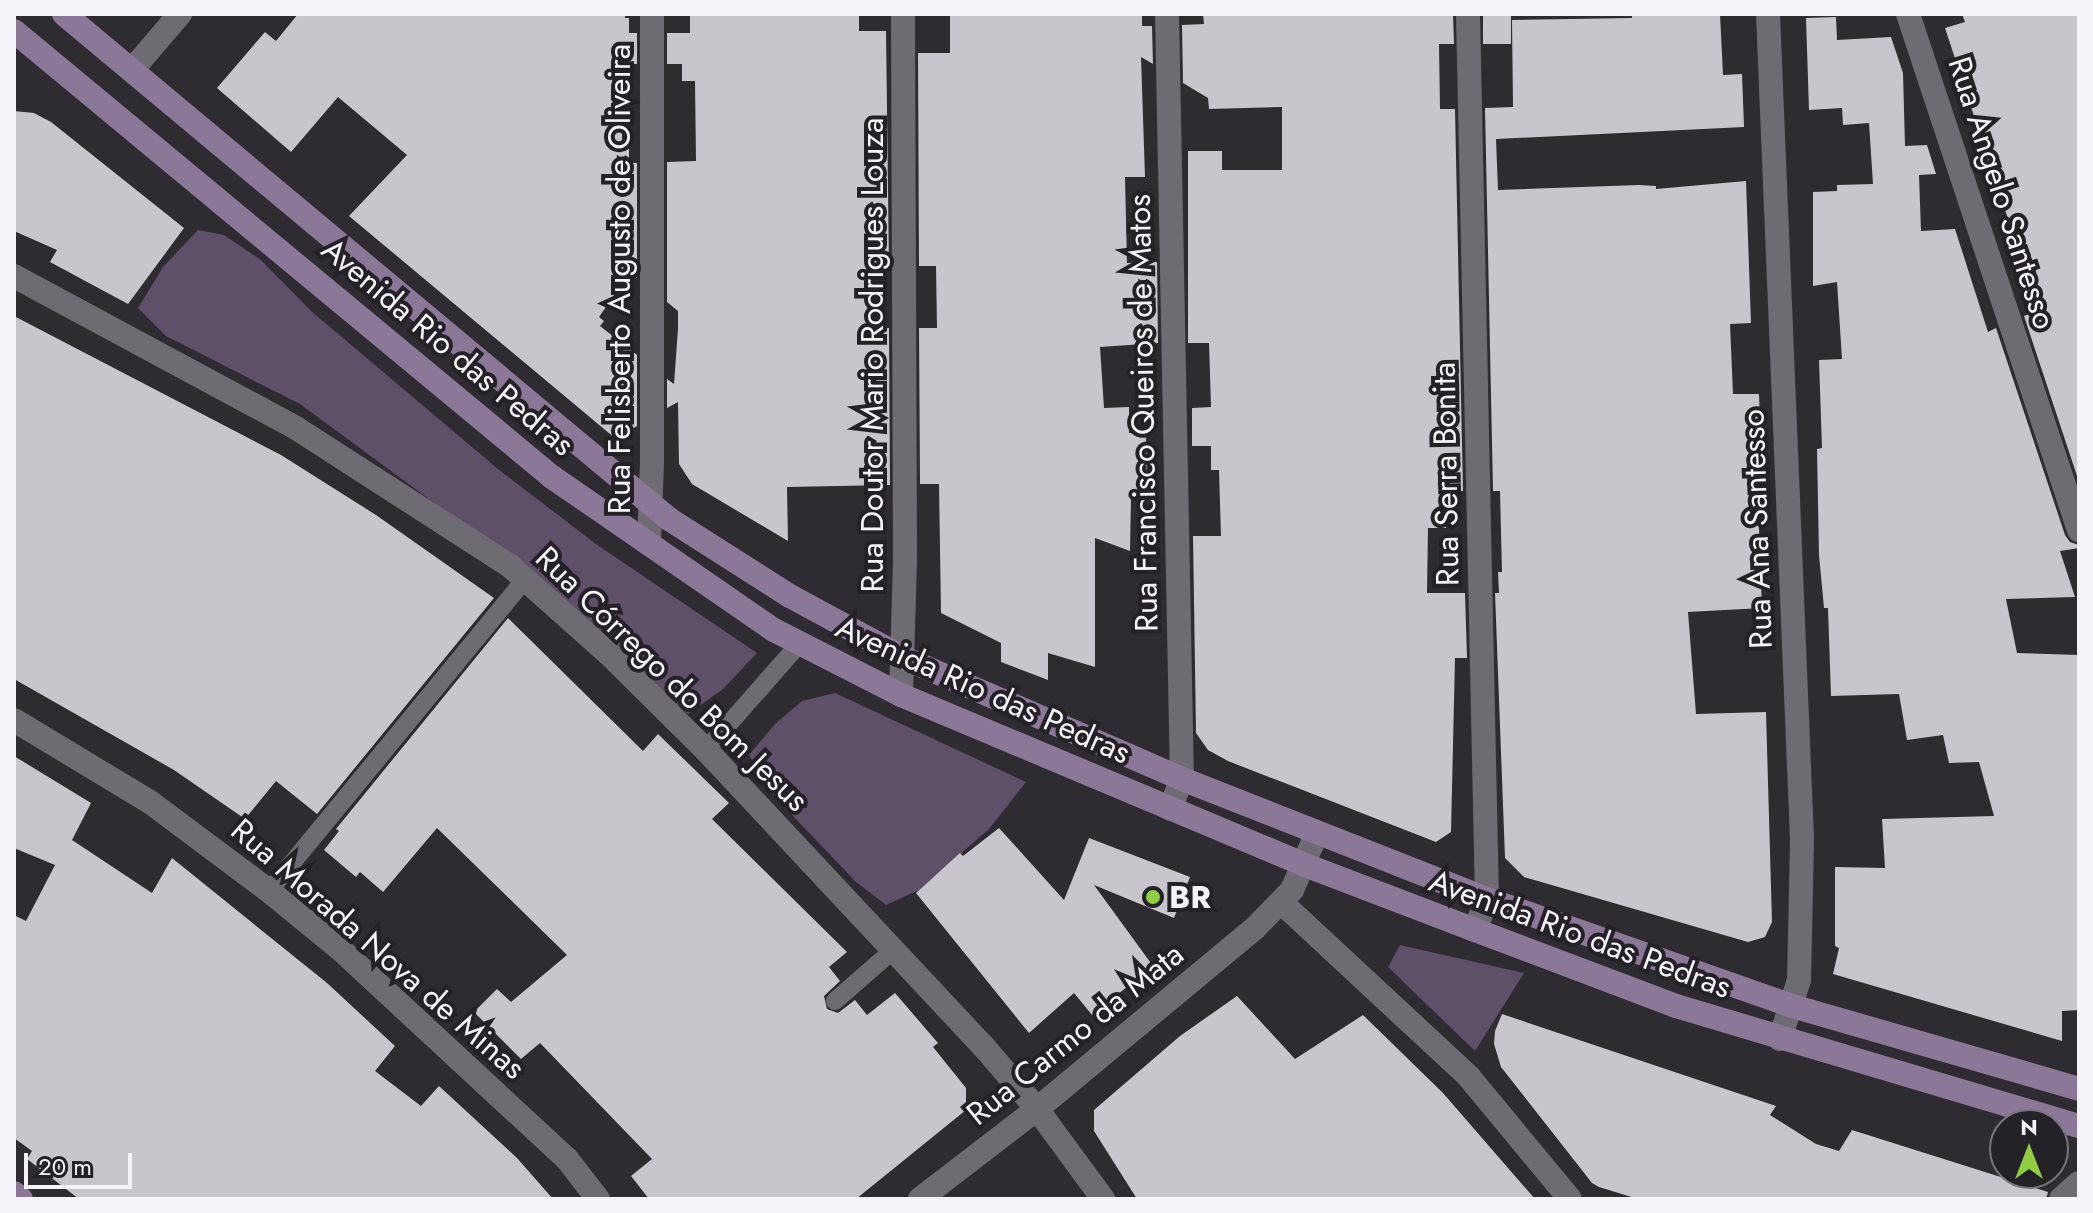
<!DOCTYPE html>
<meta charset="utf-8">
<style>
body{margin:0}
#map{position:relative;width:2093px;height:1213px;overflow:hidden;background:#2e2b31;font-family:Jost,sans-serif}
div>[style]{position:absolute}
.green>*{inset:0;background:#5d5068}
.building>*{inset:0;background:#c9c5cd;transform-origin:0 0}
.lane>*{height:18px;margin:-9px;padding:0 9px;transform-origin:9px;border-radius:9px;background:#6f6b72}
.street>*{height:24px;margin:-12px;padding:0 12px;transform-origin:12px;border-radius:12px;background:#6f6b72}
.secondary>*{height:24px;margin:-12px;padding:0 12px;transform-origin:12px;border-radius:12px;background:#8b7898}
.dots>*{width:22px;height:22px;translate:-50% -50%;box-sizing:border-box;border:4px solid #242127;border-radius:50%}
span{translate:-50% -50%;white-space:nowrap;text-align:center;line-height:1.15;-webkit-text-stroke:8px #242127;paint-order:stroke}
.street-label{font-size:32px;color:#f6f3f8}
.poi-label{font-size:32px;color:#f6f3f8;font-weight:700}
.left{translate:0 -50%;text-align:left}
.frame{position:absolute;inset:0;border:16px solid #f6f3f8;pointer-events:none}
.north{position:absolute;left:1989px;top:1109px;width:80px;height:80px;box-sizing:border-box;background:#242127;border:2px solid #78757b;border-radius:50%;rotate:0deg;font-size:22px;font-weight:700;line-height:32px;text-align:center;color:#f6f3f8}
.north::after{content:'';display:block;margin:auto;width:28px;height:36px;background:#90cd41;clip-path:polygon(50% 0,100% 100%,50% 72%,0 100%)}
.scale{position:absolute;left:24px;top:1153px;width:108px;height:36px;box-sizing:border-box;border:4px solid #f6f3f8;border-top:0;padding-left:10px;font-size:24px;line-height:28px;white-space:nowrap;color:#f6f3f8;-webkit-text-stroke:6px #242127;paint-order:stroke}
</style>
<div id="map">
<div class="green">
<div style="clip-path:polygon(198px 230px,224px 235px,261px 260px,311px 311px,498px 469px,596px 544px,757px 653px,723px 689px,688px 714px,587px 625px,444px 510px,300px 404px,166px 336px,138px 308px,163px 267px)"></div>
<div style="clip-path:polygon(835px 693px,1026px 782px,989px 829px,919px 890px,886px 905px,856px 882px,773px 795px,749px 755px,775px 724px,802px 701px)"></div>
<div style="clip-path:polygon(1400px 945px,1524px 973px,1475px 1051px,1388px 967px)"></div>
</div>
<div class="building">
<div style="clip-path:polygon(298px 14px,625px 14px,625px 18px,629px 18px,629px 33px,637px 33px,637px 64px,612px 64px,613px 132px,622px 132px,622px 140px,629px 140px,629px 163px,637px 163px,637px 278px,630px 272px,599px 317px,604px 321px,600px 326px,637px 355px,637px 426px,616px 439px,349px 216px,407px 155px,338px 97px,291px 152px,217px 88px,265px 32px,276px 41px)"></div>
<div style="clip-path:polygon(690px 14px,859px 14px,859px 31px,886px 31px,889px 266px,871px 266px,872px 328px,889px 328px,890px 485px,787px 487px,788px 541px,692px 484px,679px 464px,678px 402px,667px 408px,667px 379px,674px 384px,678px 329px,678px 311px,667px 302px,667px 162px,696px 161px,695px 81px,682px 81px,682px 64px,667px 64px,667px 33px,690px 33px)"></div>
<div style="clip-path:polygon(1142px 14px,1142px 26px,1152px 26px,1153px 64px,1141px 57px,1145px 177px,1125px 177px,1127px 263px,1157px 262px,1158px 343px,1100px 347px,1104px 408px,1129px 407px,1129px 433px,1146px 433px,1147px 497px,1131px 497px,1130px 551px,1095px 538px,1095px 667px,1048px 653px,1048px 680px,1001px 662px,1001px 643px,941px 613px,939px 484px,920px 484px,919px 328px,937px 328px,936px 266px,919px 266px,918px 53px,950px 53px,950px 15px)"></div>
<div style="clip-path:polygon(1203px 14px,1453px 14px,1454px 44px,1439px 44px,1440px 109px,1455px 109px,1463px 491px,1445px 492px,1446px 528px,1428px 528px,1427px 593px,1465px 593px,1467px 658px,1455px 658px,1451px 832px,1436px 842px,1228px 761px,1208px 750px,1196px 733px,1193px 536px,1221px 536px,1219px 470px,1211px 470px,1211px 446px,1192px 446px,1192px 408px,1211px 407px,1209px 343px,1188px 343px,1188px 151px,1222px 151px,1222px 170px,1282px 170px,1282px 107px,1209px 109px,1208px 98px,1183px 83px,1182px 25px,1204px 24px)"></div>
<div style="left:1483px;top:14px;width:28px;height:30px"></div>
<div style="clip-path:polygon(1632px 14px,1720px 14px,1723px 75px,1742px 74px,1744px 127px,1496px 139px,1498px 190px,1639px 185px,1656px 186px,1656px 189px,1746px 181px,1751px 323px,1730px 324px,1733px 394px,1759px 394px,1762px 474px,1757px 475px,1762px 608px,1688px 612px,1696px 714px,1766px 712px,1772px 922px,1765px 937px,1748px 942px,1524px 877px,1505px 858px,1495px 593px,1499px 593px,1498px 572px,1502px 572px,1500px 491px,1493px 491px,1485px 108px,1513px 107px,1512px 20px,1632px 18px)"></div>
<div style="clip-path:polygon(1962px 14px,2079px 14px,2079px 482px,2024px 316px,2038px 310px,1945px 28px,1965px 22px)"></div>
<div style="clip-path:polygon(1836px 17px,1837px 40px,1891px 37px,1903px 73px,1905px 146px,1927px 145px,1936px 174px,1919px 175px,1921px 231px,1955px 229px,1988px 332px,1996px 328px,2065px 535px,2070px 542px,2079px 545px,2079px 548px,2060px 551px,2075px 597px,2006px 599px,2017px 653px,2079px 655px,2079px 1010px,2062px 1011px,2062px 1041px,1833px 974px,1839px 948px,1835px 946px,1835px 867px,1885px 868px,1882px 819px,1994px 816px,1979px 762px,1949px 763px,1943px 735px,1907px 740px,1899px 694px,1831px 696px,1828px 608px,1824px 608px,1819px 555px,1817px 449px,1822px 448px,1819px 360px,1842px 359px,1837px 282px,1813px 286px,1813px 192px,1837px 191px,1837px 185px,1873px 184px,1869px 123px,1843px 125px,1842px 108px,1809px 110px,1806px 18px)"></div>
<div style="clip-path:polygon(14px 111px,34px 113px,51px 122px,184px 228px,128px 304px,50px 262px,57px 250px,14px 231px)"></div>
<div style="clip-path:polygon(14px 316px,281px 455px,376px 515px,494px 598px,317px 814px,276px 781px,245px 819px,174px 770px,14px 679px)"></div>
<div style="clip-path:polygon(508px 618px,643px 751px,658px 734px,729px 803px,712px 819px,847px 952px,829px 967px,840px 981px,824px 996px,827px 1009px,838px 1013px,855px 1000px,867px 1015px,895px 993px,938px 1043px,933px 1047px,966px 1088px,966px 1110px,856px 1199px,649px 1199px,631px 1176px,652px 1159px,540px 1043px,521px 1059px,474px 1012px,497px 989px,511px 1002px,567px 955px,437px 828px,383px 892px,360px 872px,356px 877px,324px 850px,339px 831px,336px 829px)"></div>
<div style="clip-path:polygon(14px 756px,91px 803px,72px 840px,152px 893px,172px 858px,327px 983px,395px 1046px,375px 1071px,421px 1106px,439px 1086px,517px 1158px,553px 1199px,79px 1199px,27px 1159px,32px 1151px,14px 1138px,14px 915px,26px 921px,55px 865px,14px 848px)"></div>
<div style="clip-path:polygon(999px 828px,1064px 900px,1089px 838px,1190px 877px,1174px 918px,1094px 885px,1153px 966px,1092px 1015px,1074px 993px,1029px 1033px,916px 893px,960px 853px,963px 856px)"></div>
<div style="clip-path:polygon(1237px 996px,1295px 1059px,1363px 1015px,1443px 1093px,1535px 1199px,1137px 1199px,1094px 1131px,1094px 1110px,1180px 1036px)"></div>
<div style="clip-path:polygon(1502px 1014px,1776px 1106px,1770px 1115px,1816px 1144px,1839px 1151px,1852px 1130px,2048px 1192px,2046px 1199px,1638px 1199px,1599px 1187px,1592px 1183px,1501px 1067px,1494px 1044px,1495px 1031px)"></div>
</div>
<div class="lane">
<div style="left:706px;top:750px;width:142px;rotate:-48.7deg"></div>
<div style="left:269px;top:891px;width:404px;rotate:-50.6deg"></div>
<div style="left:835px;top:1001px;width:77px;rotate:-41.3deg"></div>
</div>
<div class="street">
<div style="left:1167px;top:14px;width:765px;rotate:88.88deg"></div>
<div style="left:1182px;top:779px;width:32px;rotate:112deg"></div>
<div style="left:1468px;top:14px;width:885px;rotate:88.77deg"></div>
<div style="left:1487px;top:899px;width:33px;rotate:111deg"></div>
<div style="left:1768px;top:14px;width:826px;rotate:87.64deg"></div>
<div style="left:1802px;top:839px;width:141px;rotate:91.2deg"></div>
<div style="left:1799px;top:980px;width:62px;rotate:107.9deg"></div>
<div style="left:1908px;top:14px;width:544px;rotate:71.67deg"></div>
<div style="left:132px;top:70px;width:74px;rotate:-49.4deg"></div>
<div style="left:14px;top:276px;width:320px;rotate:28.3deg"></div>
<div style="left:296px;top:428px;width:255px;rotate:32.8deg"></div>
<div style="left:510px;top:566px;width:134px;rotate:41.7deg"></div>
<div style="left:610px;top:655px;width:135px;rotate:44.7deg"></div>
<div style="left:706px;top:750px;width:407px;rotate:46.9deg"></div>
<div style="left:984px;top:1047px;width:82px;rotate:49.5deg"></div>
<div style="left:1037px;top:1109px;width:112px;rotate:53.7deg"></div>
<div style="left:649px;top:544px;width:81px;rotate:-87.9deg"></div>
<div style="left:652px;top:463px;width:449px;rotate:-90deg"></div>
<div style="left:901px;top:695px;width:138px;rotate:-88.3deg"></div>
<div style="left:905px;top:557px;width:543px;rotate:-90.21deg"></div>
<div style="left:14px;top:720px;width:159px;rotate:31.1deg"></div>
<div style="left:150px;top:802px;width:149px;rotate:36.8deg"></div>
<div style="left:269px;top:891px;width:90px;rotate:39.2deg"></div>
<div style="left:339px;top:948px;width:311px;rotate:42.8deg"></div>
<div style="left:567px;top:1159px;width:51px;rotate:52.2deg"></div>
<div style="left:1282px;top:903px;width:255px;rotate:42.9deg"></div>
<div style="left:1469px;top:1077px;width:158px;rotate:50.4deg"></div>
<div style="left:920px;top:1199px;width:148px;rotate:-37.6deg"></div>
<div style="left:1037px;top:1109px;width:283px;rotate:-39.7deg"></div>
<div style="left:1255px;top:928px;width:53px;rotate:-45.8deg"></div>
<div style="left:1292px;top:890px;width:60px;rotate:-66.4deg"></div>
<div style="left:2061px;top:1199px;width:24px;rotate:-42deg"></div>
</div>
<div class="secondary">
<div style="left:64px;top:14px;width:788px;rotate:39.85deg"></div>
<div style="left:669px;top:519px;width:143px;rotate:32.5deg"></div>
<div style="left:790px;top:596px;width:130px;rotate:28.5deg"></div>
<div style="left:904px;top:658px;width:303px;rotate:23.5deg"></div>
<div style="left:1182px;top:779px;width:328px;rotate:21.5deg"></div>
<div style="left:1487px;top:899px;width:323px;rotate:19.3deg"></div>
<div style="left:1792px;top:1006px;width:299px;rotate:16.1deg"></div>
<div style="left:14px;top:31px;width:699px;rotate:39.66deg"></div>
<div style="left:552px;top:477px;width:270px;rotate:34.6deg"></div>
<div style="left:774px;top:630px;width:143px;rotate:27.1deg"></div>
<div style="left:901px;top:695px;width:438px;rotate:22.8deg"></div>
<div style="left:1305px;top:865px;width:182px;rotate:20.9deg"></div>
<div style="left:1475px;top:930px;width:215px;rotate:20.7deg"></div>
<div style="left:1676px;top:1006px;width:420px;rotate:16.6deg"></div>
<div style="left:14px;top:1193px;width:9px;rotate:41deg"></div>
</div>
<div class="dots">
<div style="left:1153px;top:897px;background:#90cd41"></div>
</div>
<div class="street-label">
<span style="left:2002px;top:193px;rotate:72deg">Rua Angelo Santesso</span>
<span style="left:619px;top:279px;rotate:-90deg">Rua Felisberto Augusto de Oliveira</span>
<span style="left:448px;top:347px;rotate:40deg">Avenida Rio das Pedras</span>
<span style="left:872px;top:355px;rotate:-90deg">Rua Doutor Mario Rodrigues Louza</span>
<span style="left:1143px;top:413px;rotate:-91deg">Rua Francisco Queiros de Matos</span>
<span style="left:1446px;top:474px;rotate:-91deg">Rua Serra Bonita</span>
<span style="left:1757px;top:529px;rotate:-92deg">Rua Ana Santesso</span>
<span style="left:672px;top:679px;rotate:44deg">Rua Córrego do Bom Jesus</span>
<span style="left:983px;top:690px;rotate:24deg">Avenida Rio das Pedras</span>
<span style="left:1580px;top:934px;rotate:20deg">Avenida Rio das Pedras</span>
<span style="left:378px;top:949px;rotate:41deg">Rua Morada Nova de Minas</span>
<span style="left:1075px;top:1034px;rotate:-39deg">Rua Carmo da Mata</span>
</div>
<div class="poi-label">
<span class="left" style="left:1169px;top:897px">BR</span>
</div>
<div class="frame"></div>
<div class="north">N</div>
<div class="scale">20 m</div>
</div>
